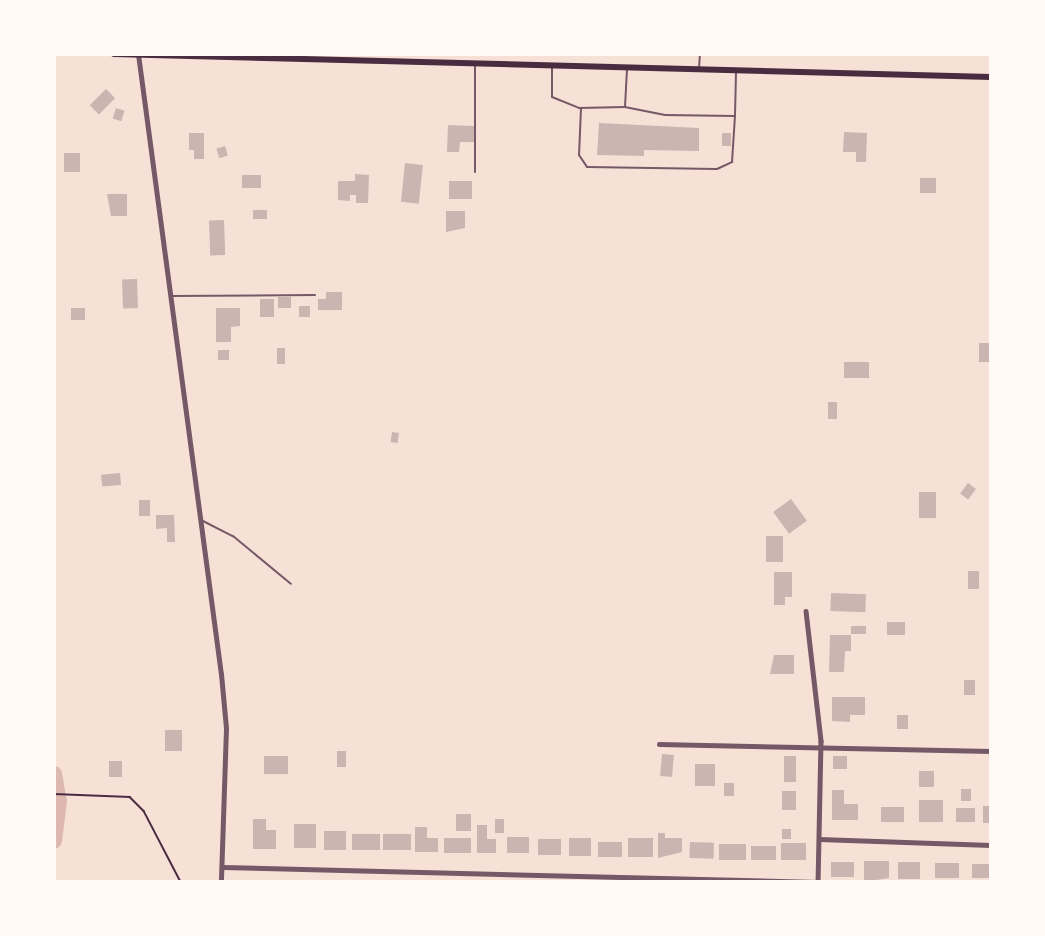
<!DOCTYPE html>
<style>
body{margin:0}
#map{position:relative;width:1045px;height:936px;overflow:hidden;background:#f7e1d7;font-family:"Source Sans 3",sans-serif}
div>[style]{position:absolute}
.river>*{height:16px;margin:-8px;padding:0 8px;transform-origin:8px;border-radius:8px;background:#dcb8b0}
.building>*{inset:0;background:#ccb4b1;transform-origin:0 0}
.path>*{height:1.5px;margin:-0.75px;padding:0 0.75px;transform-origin:0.75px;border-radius:0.75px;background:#4a2c40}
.service>*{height:2px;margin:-1px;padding:0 1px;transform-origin:1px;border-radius:1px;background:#755966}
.minor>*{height:4.5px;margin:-2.25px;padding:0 2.25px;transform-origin:2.25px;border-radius:2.25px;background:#755966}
.tertiary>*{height:5px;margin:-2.5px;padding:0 2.5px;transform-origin:2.5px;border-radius:2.5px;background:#755966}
.secondary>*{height:6px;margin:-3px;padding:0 3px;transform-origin:3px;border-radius:3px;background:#4a2c40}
span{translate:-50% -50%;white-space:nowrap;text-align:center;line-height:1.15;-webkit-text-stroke:5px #fffaf5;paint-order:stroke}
.frame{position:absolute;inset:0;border:56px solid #fffaf5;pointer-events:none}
</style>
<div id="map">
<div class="river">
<div style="left:54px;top:774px;width:27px;rotate:80deg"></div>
<div style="left:59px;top:801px;width:40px;rotate:97.1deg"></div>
</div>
<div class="building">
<div style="left:106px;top:89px;width:13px;height:23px;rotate:45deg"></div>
<div style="left:116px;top:108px;width:9px;height:11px;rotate:18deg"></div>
<div style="clip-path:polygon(599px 123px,699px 128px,699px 151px,644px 150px,644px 156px,597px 155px)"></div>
<div style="clip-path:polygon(448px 125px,474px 126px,474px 142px,460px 142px,459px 152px,447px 152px)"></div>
<div style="clip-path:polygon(844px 132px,867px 133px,866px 162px,856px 162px,856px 152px,843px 152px)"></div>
<div style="clip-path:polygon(189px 133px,204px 133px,204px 159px,194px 159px,194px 150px,189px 150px)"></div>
<div style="left:722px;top:133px;width:9px;height:13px"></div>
<div style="left:225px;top:146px;width:10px;height:9px;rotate:73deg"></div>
<div style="left:64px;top:153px;width:16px;height:19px"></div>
<div style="left:405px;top:163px;width:18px;height:39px;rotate:6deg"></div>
<div style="clip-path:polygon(355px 174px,369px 175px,368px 203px,356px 203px,356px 195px,350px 195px,350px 201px,338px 200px,338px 181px,355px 181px)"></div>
<div style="left:242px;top:175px;width:19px;height:13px"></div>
<div style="left:920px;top:178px;width:16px;height:15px"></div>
<div style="left:449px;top:181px;width:23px;height:18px"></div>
<div style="clip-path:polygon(107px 194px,127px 194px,127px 216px,111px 216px)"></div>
<div style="left:253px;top:210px;width:14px;height:9px"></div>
<div style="clip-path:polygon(446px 211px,465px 211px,465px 228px,446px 232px)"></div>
<div style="left:224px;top:220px;width:35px;height:15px;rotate:88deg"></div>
<div style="left:137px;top:279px;width:29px;height:15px;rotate:88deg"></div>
<div style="clip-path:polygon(326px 292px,342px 292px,342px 310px,318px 310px,318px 299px,326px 299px)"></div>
<div style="left:278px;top:297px;width:13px;height:11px"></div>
<div style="left:260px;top:299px;width:14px;height:18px"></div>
<div style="left:299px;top:306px;width:11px;height:11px"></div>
<div style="left:71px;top:308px;width:14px;height:12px"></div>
<div style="clip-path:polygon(216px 308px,240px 308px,240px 326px,231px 327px,231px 342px,216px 342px)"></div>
<div style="left:979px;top:343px;width:12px;height:19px"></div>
<div style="left:285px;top:348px;width:16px;height:8px;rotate:90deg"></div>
<div style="left:218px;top:350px;width:11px;height:10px"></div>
<div style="left:844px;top:362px;width:25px;height:16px"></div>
<div style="left:828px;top:402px;width:9px;height:17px"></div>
<div style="left:392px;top:432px;width:7px;height:10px;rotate:8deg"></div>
<div style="left:120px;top:473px;width:12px;height:19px;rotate:85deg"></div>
<div style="left:968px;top:483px;width:10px;height:13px;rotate:37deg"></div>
<div style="left:919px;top:492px;width:17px;height:26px"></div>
<div style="left:791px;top:499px;width:27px;height:22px;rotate:54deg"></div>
<div style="left:139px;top:500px;width:11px;height:16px"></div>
<div style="clip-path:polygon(156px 515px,174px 515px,175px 542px,167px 542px,167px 528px,156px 529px)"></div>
<div style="left:766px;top:536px;width:17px;height:26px"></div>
<div style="left:968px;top:571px;width:11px;height:18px"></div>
<div style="clip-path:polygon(774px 572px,792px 572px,792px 597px,785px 597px,785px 605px,774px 605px)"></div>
<div style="left:831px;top:593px;width:35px;height:18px;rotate:2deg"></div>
<div style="left:887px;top:622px;width:18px;height:13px"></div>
<div style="left:851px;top:626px;width:15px;height:8px"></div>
<div style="clip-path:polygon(830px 635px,851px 635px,851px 651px,845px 651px,844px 672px,829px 672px)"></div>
<div style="clip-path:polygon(774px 655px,794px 655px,794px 674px,770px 674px)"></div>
<div style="left:964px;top:680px;width:11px;height:15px"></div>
<div style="clip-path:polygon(832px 697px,865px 697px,865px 715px,850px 715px,850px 722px,832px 721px)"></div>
<div style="left:897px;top:715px;width:11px;height:14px"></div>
<div style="left:165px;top:730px;width:17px;height:21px"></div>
<div style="left:337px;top:751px;width:9px;height:16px"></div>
<div style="left:662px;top:754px;width:12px;height:22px;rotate:5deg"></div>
<div style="left:264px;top:756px;width:24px;height:18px"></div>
<div style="left:784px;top:756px;width:12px;height:26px"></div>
<div style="left:833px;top:756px;width:14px;height:13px"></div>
<div style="left:109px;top:761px;width:13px;height:16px"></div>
<div style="left:695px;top:764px;width:20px;height:22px"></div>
<div style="left:919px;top:771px;width:15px;height:16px"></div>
<div style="left:724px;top:783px;width:10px;height:13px"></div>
<div style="left:961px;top:789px;width:10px;height:12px"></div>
<div style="clip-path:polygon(832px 790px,844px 790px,844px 804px,858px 804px,858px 820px,832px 820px)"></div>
<div style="left:782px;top:791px;width:14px;height:19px"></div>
<div style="left:919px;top:800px;width:24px;height:22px"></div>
<div style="left:983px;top:806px;width:8px;height:17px"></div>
<div style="left:881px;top:807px;width:23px;height:15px"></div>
<div style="left:956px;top:808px;width:19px;height:14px"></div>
<div style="left:456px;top:814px;width:15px;height:17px"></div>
<div style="clip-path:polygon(253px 819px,266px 819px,266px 830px,276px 830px,276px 849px,253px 849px)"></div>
<div style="left:495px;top:819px;width:9px;height:14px"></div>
<div style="left:294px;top:824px;width:22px;height:24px"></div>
<div style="clip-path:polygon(477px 825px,487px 825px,487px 839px,496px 839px,496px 853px,477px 853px)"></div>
<div style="clip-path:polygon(415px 827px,427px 827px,427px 838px,438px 838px,438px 852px,415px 852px)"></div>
<div style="left:782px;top:829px;width:9px;height:10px"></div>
<div style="left:324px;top:831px;width:22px;height:19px"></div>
<div style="clip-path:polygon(658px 833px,665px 833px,665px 838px,682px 838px,682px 852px,658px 858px)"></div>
<div style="left:352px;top:834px;width:28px;height:16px"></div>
<div style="left:383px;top:834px;width:28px;height:16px"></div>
<div style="left:507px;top:837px;width:22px;height:16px"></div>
<div style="left:444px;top:838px;width:27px;height:15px"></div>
<div style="left:569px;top:838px;width:22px;height:18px"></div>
<div style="left:628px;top:838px;width:25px;height:19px"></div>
<div style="left:561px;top:839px;width:16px;height:23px;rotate:90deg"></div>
<div style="left:598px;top:842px;width:24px;height:15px"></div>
<div style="left:690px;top:842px;width:24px;height:16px;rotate:2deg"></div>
<div style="left:781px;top:843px;width:25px;height:17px"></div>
<div style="left:719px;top:844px;width:27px;height:16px"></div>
<div style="left:751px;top:846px;width:25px;height:14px"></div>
<div style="clip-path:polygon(864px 861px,889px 861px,889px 878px,864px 882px)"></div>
<div style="left:831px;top:862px;width:23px;height:15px"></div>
<div style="left:898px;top:862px;width:22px;height:17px"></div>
<div style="left:935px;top:863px;width:24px;height:15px"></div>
<div style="left:972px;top:864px;width:19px;height:14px"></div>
</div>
<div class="path">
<div style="left:54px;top:794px;width:76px;rotate:2.3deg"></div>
<div style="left:130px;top:797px;width:20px;rotate:45deg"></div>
<div style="left:144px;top:811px;width:80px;rotate:62.5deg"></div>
</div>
<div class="service">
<div style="left:552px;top:67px;width:30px;rotate:90deg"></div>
<div style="left:552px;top:97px;width:29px;rotate:22deg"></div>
<div style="left:579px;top:108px;width:46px;rotate:-1.2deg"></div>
<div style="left:625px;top:107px;width:37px;rotate:-87deg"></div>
<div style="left:699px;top:68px;width:14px;rotate:-86deg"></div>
<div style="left:581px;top:108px;width:47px;rotate:92.4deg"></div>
<div style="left:579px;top:155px;width:14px;rotate:56deg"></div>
<div style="left:587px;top:167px;width:130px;rotate:0.9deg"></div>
<div style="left:717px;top:169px;width:17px;rotate:-25deg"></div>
<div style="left:732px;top:162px;width:46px;rotate:-86.3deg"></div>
<div style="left:735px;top:116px;width:70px;rotate:-179.2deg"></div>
<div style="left:665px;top:115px;width:41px;rotate:-168.7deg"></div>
<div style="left:735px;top:116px;width:45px;rotate:-88.7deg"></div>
<div style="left:475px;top:172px;width:107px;rotate:-90deg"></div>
<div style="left:171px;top:296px;width:144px;rotate:-0.4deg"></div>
<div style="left:201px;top:520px;width:36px;rotate:27deg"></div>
<div style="left:233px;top:536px;width:75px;rotate:39.6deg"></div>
</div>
<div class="minor">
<div style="left:806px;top:611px;width:131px;rotate:83.4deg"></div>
<div style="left:821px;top:741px;width:141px;rotate:91.2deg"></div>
<div style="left:659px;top:744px;width:332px;rotate:1.2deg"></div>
<div style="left:819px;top:839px;width:172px;rotate:2deg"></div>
<div style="left:222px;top:867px;width:596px;rotate:1.44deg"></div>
</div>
<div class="tertiary">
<div style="left:138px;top:54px;width:626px;rotate:82.38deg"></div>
<div style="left:221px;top:674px;width:54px;rotate:84.7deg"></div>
<div style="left:226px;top:728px;width:154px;rotate:91.9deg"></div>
</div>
<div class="secondary">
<div style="left:114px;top:54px;width:877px;rotate:1.5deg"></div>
</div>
<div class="frame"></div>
</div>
